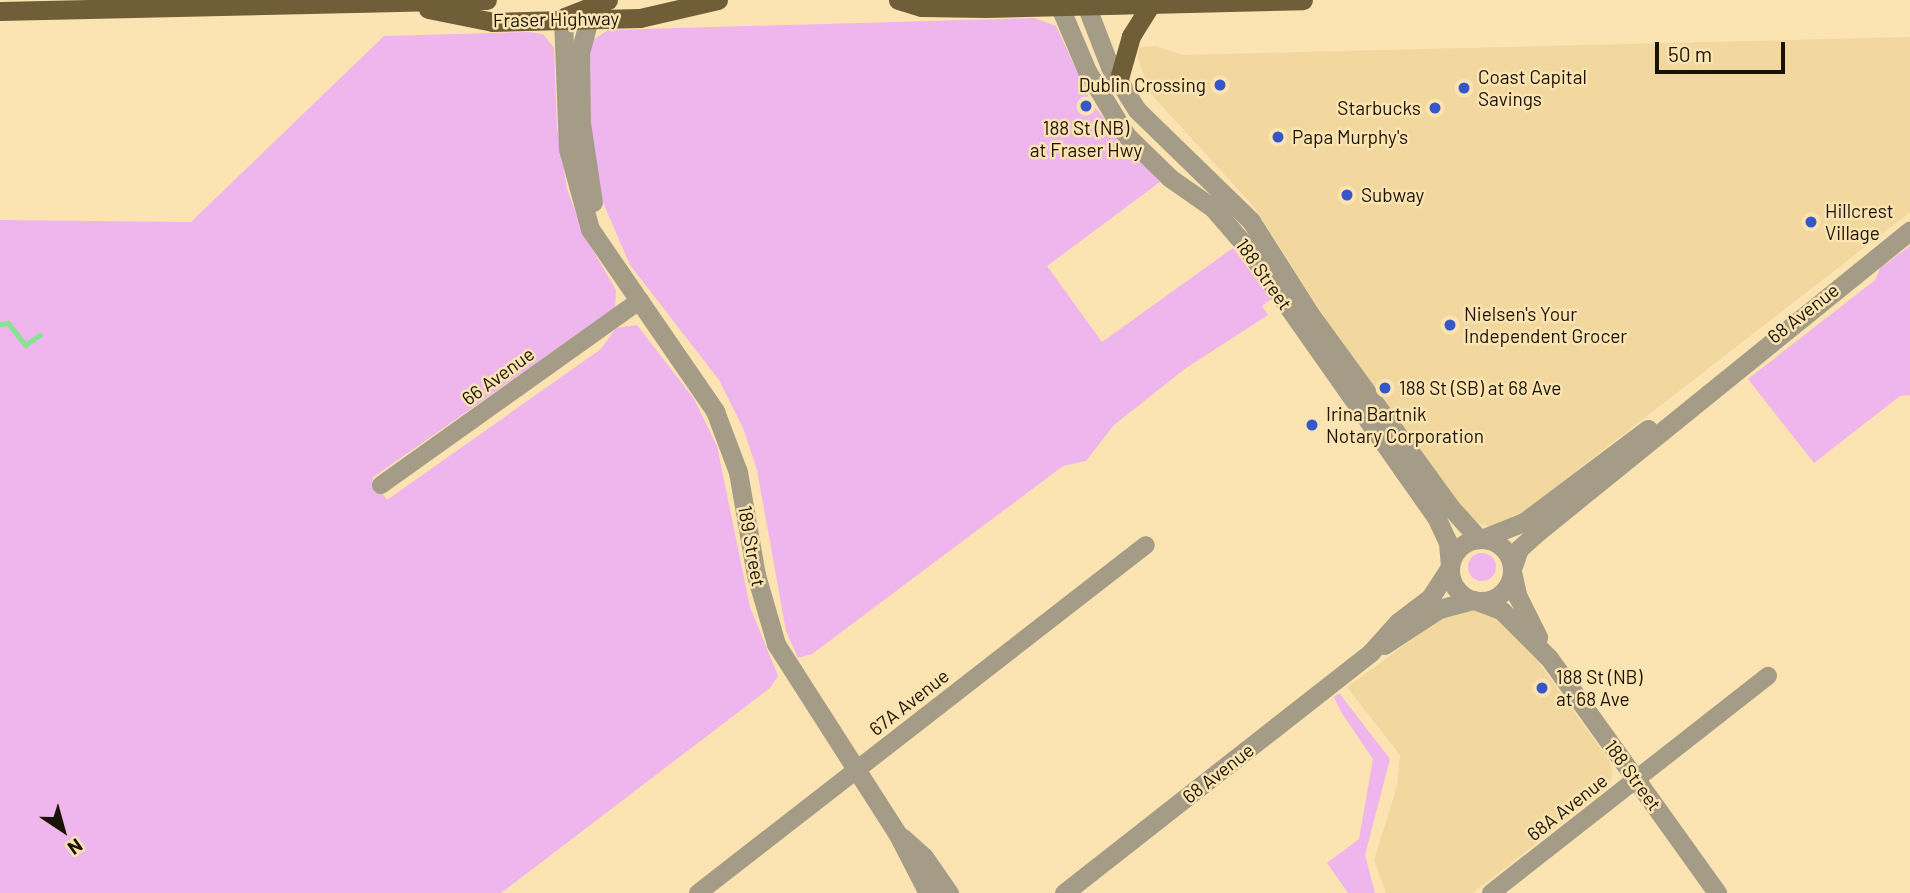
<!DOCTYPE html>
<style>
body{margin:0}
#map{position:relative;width:1910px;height:893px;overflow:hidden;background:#fbe4b1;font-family:Barlow,sans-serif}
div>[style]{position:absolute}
.built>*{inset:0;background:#f2d89f}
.green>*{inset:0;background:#eeb6ed}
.round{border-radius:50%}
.stream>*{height:5px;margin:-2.5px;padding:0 2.5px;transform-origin:2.5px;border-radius:2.5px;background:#85e591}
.minor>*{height:18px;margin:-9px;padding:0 9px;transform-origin:9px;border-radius:9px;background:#a59c87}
.tertiary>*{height:19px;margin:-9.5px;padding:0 9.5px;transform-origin:9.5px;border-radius:9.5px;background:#a59c87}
.tertiary>.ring{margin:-9.5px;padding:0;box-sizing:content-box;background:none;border:19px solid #a59c87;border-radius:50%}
.primary>*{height:19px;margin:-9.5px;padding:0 9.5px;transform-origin:9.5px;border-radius:9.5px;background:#6f5e37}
.dots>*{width:19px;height:19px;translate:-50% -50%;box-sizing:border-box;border:4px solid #fbe4b1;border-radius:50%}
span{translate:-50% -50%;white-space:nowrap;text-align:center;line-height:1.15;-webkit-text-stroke:5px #fbe4b1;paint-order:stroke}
.street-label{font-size:19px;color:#1b1302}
.poi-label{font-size:19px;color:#1b1302}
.left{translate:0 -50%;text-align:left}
.right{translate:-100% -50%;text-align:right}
.north{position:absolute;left:28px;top:795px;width:70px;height:70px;-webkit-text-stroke:5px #fbe4b1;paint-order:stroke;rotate:144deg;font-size:19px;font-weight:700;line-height:28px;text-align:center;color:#1b1302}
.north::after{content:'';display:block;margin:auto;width:24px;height:32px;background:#1b1302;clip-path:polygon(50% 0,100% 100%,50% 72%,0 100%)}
.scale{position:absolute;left:1655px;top:42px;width:130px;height:32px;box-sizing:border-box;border:4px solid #1b1302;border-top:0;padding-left:9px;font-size:21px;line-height:24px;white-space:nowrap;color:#1b1302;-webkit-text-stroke:5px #fbe4b1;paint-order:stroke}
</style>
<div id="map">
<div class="built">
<div style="clip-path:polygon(1910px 37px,1910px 212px,1513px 520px,1493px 528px,1470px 520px,1327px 321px,1255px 208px,1151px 94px,1138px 59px,1139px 47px,1155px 46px,1183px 55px)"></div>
<div style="clip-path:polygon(1457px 607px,1488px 608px,1529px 649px,1611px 763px,1612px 777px,1606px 789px,1473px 893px,1386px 893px,1374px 860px,1397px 786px,1400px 755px,1347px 687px)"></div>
</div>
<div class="green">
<div style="clip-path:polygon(1034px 18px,1056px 26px,1092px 104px,1160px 182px,1047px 266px,1102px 342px,1233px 248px,1271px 299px,1262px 306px,1268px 315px,1186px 368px,1114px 425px,1086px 461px,1063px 466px,812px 654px,798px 658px,786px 631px,757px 470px,743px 428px,719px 380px,630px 265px,598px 191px,589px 141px,588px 43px,608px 30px)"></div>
<div style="clip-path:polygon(528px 32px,543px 34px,554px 48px,557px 127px,567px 189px,584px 235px,616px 290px,615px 308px,372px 478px,387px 500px,601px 349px,616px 328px,637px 325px,694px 399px,717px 446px,750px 607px,778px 676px,770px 688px,501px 893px,0 893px,0 220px,191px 222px,384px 36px)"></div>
<div style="clip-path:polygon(1910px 246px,1910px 395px,1900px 396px,1814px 463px,1748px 379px,1875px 280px,1880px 268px)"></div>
<div class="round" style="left:1468px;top:553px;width:28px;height:28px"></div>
<div style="clip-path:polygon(1339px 693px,1390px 759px,1365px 855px,1375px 893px,1348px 893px,1327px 863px,1359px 839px,1373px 759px,1341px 712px,1334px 697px)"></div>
</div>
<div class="stream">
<div style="left:0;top:324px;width:8px;rotate:-7deg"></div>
<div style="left:8px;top:323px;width:28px;rotate:52deg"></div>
<div style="left:25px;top:345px;width:18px;rotate:-34deg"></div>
</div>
<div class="minor">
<div style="left:381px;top:485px;width:318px;rotate:-35.5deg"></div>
<div style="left:698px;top:893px;width:567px;rotate:-37.84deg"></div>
<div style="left:1491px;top:893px;width:352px;rotate:-38.1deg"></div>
</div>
<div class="tertiary">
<div style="left:1057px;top:0;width:77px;rotate:67.1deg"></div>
<div style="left:1087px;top:71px;width:75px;rotate:58.6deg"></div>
<div style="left:1126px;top:135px;width:62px;rotate:44.3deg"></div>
<div style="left:1170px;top:178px;width:52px;rotate:34.9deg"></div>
<div style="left:1213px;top:208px;width:48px;rotate:49.3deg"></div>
<div style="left:1244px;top:244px;width:336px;rotate:54.9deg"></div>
<div style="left:1437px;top:519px;width:26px;rotate:65deg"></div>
<div style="left:1448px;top:543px;width:22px;rotate:85deg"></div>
<div style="left:1084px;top:0;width:72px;rotate:68.8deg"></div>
<div style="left:1110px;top:67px;width:51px;rotate:57.9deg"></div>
<div style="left:1137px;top:110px;width:159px;rotate:44.2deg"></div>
<div style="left:1251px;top:221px;width:110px;rotate:57.6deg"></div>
<div style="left:1310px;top:314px;width:240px;rotate:54deg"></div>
<div style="left:1451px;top:508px;width:42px;rotate:47.9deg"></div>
<div style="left:563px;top:19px;width:130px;rotate:87.8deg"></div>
<div style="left:568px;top:149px;width:83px;rotate:74.6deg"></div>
<div style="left:590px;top:229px;width:221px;rotate:55.5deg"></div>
<div style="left:715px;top:411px;width:65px;rotate:69.3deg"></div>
<div style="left:738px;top:472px;width:105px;rotate:80.1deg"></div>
<div style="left:756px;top:575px;width:72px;rotate:73.8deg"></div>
<div style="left:776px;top:644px;width:224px;rotate:57.4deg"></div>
<div style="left:897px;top:833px;width:68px;rotate:62.7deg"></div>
<div style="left:589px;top:19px;width:35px;rotate:105deg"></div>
<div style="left:580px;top:53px;width:70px;rotate:89.2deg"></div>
<div style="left:581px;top:123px;width:80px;rotate:81.4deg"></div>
<div class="ring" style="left:1450px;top:539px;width:43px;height:43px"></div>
<div style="left:1481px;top:539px;width:46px;rotate:-21.6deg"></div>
<div style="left:1524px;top:522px;width:155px;rotate:-36.9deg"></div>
<div style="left:1512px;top:569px;width:21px;rotate:-71deg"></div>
<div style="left:1519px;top:549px;width:21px;rotate:-43deg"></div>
<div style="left:1534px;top:535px;width:484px;rotate:-39deg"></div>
<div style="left:1512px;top:572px;width:26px;rotate:77deg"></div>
<div style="left:1518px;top:597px;width:45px;rotate:63.4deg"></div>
<div style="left:1474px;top:600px;width:30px;rotate:21deg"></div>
<div style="left:1502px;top:611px;width:66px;rotate:45deg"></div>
<div style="left:1549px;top:658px;width:289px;rotate:54.4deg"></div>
<div style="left:1384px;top:645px;width:66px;rotate:-33.2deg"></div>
<div style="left:1439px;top:609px;width:34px;rotate:-15deg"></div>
<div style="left:903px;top:838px;width:28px;rotate:42deg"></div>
<div style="left:924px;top:857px;width:44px;rotate:55.2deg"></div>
<div style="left:1064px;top:893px;width:390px;rotate:-38.1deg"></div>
<div style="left:1371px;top:652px;width:40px;rotate:-48deg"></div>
<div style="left:1398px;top:622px;width:40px;rotate:-37deg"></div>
<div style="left:1430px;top:598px;width:37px;rotate:-57deg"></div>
</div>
<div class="primary">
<div style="left:898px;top:0;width:24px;rotate:17deg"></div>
<div style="left:921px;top:7px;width:65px;rotate:0.9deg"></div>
<div style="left:986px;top:8px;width:317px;rotate:-1.4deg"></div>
<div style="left:428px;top:9px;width:66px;rotate:11.3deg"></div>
<div style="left:493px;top:22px;width:147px;rotate:-1.6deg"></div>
<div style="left:640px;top:18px;width:80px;rotate:-13deg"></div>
<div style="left:0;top:11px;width:487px;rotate:-1.3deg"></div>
<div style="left:564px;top:17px;width:47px;rotate:-21.1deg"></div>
<div style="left:1118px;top:82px;width:48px;rotate:-74.2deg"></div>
<div style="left:1131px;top:36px;width:36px;rotate:-58deg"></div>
</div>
<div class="dots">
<div style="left:1220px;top:85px;background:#3557c8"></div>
<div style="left:1464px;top:88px;background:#3557c8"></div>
<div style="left:1086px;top:106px;background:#3557c8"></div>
<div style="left:1435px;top:108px;background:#3557c8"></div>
<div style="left:1278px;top:137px;background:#3557c8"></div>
<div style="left:1347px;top:195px;background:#3557c8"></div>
<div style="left:1811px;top:222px;background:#3557c8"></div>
<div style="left:1450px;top:325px;background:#3557c8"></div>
<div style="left:1385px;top:388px;background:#3557c8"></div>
<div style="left:1312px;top:425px;background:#3557c8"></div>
<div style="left:1542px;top:688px;background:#3557c8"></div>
</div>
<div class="street-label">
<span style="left:556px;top:19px;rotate:-1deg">Fraser Highway</span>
<span style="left:1264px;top:274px;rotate:55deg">188 Street</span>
<span style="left:1803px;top:313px;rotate:-38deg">68 Avenue</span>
<span style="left:498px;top:376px;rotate:-36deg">66 Avenue</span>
<span style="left:752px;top:546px;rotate:80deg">189 Street</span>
<span style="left:909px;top:702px;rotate:-38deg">67A Avenue</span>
<span style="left:1218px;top:773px;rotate:-38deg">68 Avenue</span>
<span style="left:1633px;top:775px;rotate:54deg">188 Street</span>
<span style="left:1567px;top:807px;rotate:-38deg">68A Avenue</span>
</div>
<div class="poi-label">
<span class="left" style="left:1478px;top:88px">Coast Capital<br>Savings</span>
<span class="right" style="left:1206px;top:85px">Dublin Crossing</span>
<span class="right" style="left:1421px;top:108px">Starbucks</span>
<span style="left:1086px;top:139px">188 St (NB)<br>at Fraser Hwy</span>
<span class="left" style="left:1292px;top:137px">Papa Murphy's</span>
<span class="left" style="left:1361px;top:195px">Subway</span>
<span class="left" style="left:1825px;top:222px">Hillcrest<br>Village</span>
<span class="left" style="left:1464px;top:325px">Nielsen's Your<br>Independent Grocer</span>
<span class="left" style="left:1399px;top:388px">188 St (SB) at 68 Ave</span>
<span class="left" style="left:1326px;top:425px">Irina Bartnik<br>Notary Corporation</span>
<span class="left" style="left:1556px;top:688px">188 St (NB)<br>at 68 Ave</span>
</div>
<div class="north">N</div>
<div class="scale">50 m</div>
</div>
